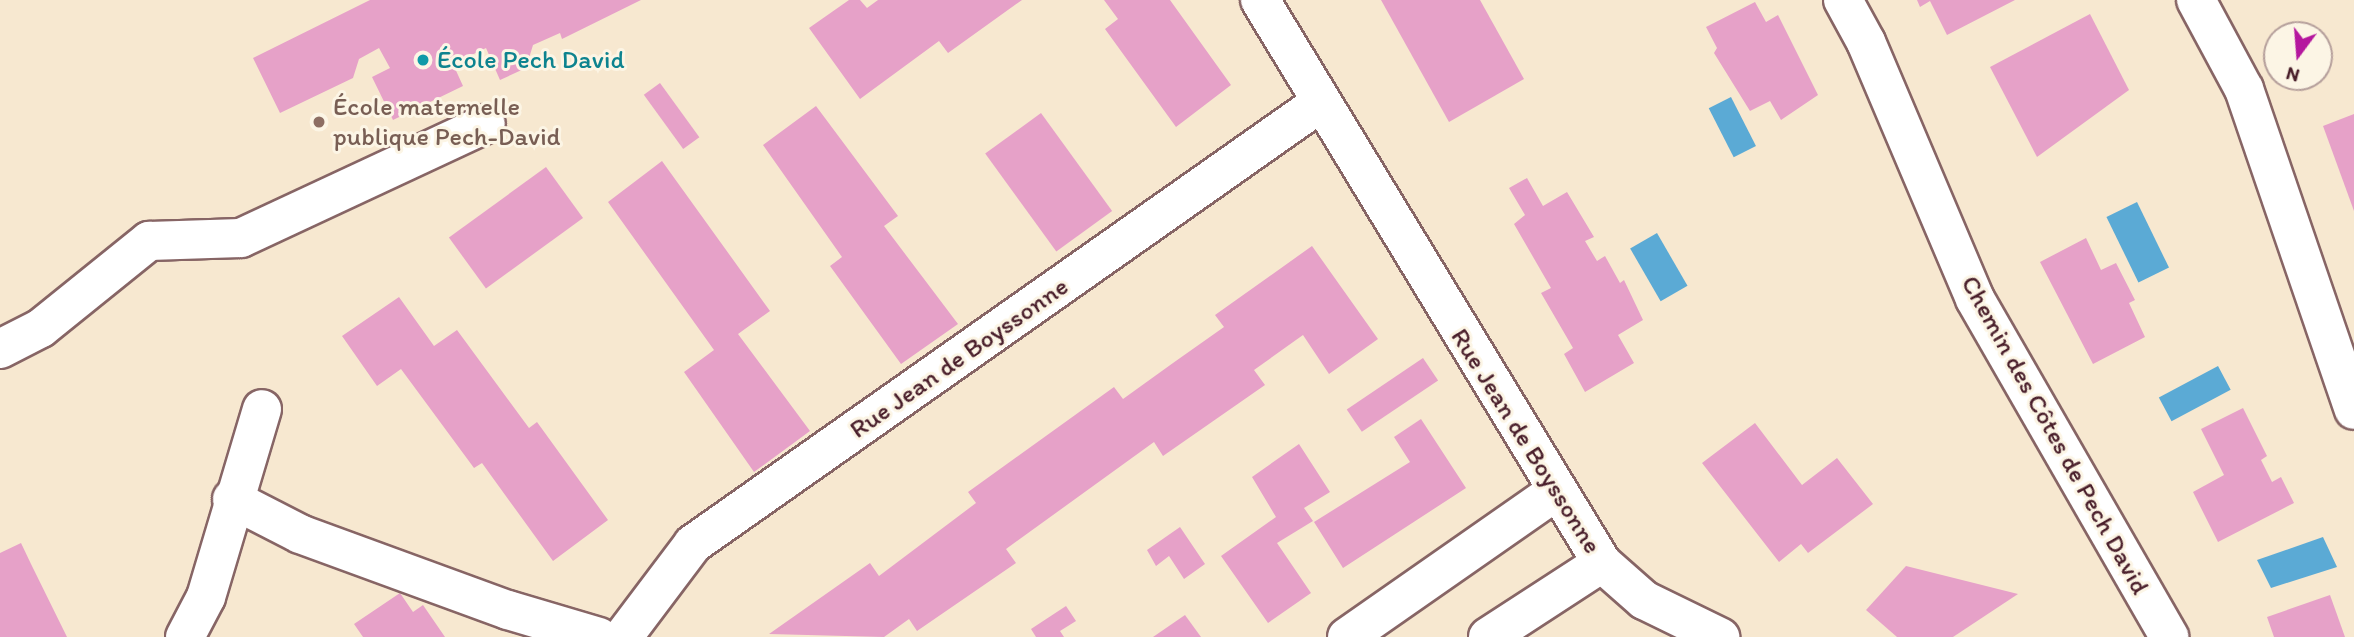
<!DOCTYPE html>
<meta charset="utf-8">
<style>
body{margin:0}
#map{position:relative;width:2354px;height:637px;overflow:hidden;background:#f7e8d0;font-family:Itim,sans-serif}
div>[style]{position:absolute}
.water>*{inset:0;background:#5baad5;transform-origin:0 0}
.building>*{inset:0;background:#e6a1c8;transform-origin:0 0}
.roads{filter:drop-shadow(2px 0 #876565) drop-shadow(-2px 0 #876565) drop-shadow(0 2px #876565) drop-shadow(0 -2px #876565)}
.minor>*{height:38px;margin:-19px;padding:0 19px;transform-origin:19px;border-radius:19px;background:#fff}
.dots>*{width:19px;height:19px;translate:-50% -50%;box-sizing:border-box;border:4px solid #fcf5e5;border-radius:50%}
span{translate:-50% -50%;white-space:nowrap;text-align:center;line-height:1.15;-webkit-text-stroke:6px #fcf5e5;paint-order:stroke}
.culture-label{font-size:26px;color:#0d838f}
.left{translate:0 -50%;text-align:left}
.education-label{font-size:26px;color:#785e54}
.street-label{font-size:26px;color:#4a1f2b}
.north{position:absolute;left:2263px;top:21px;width:70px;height:70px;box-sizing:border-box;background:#fcf5e5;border:2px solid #b59f9b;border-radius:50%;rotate:196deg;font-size:19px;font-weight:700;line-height:28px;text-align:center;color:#4a1f2b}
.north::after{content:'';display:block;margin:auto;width:24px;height:32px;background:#b5179e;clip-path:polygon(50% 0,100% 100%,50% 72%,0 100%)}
</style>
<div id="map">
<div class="water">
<div style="left:1731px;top:97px;width:55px;height:25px;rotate:63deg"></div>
<div style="left:2137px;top:202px;width:73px;height:34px;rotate:64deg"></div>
<div style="left:1657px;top:233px;width:61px;height:31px;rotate:60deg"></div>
<div style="left:2218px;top:366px;width:27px;height:67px;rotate:62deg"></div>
<div style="clip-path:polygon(2323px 537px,2337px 567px,2271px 588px,2257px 560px)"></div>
</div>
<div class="building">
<div style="clip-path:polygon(370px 0,641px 0,562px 39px,560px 33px,533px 45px,526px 68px,500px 80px,486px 48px,453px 64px,463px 86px,393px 120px,372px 77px,390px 68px,379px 48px,359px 59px,353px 78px,280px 113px,253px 58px)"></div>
<div style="clip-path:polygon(849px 0,860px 0,867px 8px,878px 0,1022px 0,948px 53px,939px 41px,860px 99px,809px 28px)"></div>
<div style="clip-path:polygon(1104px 0,1170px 0,1231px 85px,1176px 127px,1105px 29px,1118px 19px)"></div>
<div style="clip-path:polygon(1381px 0,1480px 0,1524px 79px,1449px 122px)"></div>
<div style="clip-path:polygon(1917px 0,2015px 0,1947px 35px,1930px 1px,1920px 7px)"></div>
<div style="clip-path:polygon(1755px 2px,1766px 22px,1778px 15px,1818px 95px,1781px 120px,1770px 101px,1750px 111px,1714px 53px,1717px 48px,1706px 27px)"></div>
<div style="clip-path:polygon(2090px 14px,2129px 90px,2037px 157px,1990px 67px)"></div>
<div style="left:660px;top:83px;width:67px;height:20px;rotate:54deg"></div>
<div style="clip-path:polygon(816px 106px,898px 216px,884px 226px,958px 324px,901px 364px,830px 266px,842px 257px,763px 145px)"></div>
<div style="left:1041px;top:113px;width:121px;height:69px;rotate:54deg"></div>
<div style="clip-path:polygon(2354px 114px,2354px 211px,2323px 126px)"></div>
<div style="clip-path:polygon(662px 161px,770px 311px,738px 334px,810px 431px,754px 472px,684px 372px,714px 350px,608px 202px)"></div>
<div style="left:546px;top:167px;width:63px;height:120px;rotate:54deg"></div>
<div style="clip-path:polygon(1527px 178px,1543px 206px,1567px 192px,1594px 237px,1585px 241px,1597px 261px,1605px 256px,1620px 283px,1624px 280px,1643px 320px,1618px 335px,1634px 363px,1585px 392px,1564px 354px,1573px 348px,1541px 293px,1551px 288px,1514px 224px,1525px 215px,1509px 188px)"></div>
<div style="clip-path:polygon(2086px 238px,2101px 270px,2116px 263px,2135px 300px,2129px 303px,2145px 337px,2093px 364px,2040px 262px)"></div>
<div style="clip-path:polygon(1312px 246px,1378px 339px,1329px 374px,1303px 335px,1254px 370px,1265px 385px,1163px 456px,1154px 442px,1006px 549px,1016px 563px,917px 631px,909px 619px,884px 637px,769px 634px,870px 563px,879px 576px,976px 503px,968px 492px,1114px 387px,1123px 399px,1173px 363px,1224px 327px,1215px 315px)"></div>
<div style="clip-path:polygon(399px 297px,434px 346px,457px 330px,529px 428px,537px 422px,608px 520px,553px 561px,482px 463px,474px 468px,401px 369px,377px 386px,342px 336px)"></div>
<div style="left:1423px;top:358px;width:27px;height:92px;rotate:56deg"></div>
<div style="clip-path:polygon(2243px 408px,2267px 456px,2261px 460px,2272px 482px,2281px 477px,2294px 503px,2218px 542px,2193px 492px,2224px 475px,2201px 429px)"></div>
<div style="clip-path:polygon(1421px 419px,1466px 488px,1343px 568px,1314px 522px,1410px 462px,1394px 437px)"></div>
<div style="clip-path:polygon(1755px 423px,1802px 485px,1837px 458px,1873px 504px,1808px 553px,1801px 544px,1779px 562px,1702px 463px)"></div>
<div style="clip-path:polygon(1299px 444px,1330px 492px,1304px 508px,1313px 521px,1277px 543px,1311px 593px,1268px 623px,1221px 556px,1276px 517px,1252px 477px)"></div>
<div style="clip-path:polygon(1180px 527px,1205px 564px,1184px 579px,1169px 556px,1156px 566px,1147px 550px)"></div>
<div style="clip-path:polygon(21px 543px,31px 564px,67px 637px,0 637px,0 553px)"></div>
<div style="clip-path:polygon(1906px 566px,2018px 594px,1953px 637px,1897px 637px,1866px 610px)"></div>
<div style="clip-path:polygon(400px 593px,413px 612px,423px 605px,445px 637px,363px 637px,354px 624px)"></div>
<div style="clip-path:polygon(2330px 595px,2345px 637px,2274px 637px,2267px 617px)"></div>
<div style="clip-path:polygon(1066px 606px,1076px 621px,1060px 631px,1064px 637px,1036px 637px,1031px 629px)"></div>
<div style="clip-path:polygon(1185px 615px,1201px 637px,1153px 637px)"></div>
</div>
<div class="roads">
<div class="minor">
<div style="left:1260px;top:0;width:659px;rotate:58.72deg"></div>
<div style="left:1602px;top:563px;width:56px;rotate:41.4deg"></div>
<div style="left:1644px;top:600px;width:85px;rotate:26deg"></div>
<div style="left:1843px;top:0;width:48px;rotate:61.3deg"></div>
<div style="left:1866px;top:42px;width:279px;rotate:67deg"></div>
<div style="left:1975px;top:299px;width:390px;rotate:60.1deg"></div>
<div style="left:2196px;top:0;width:101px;rotate:61.7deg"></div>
<div style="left:2244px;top:89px;width:339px;rotate:71.1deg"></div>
<div style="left:0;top:349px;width:46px;rotate:-27.1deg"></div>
<div style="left:41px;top:328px;width:139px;rotate:-38.9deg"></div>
<div style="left:149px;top:241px;width:92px;rotate:-1.9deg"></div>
<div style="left:241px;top:238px;width:270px;rotate:-25deg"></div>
<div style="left:232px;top:499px;width:76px;rotate:27.2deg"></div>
<div style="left:300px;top:534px;width:221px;rotate:20.1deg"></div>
<div style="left:508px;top:610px;width:95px;rotate:16.5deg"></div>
<div style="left:185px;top:637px;width:45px;rotate:-62.3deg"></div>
<div style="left:206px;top:597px;width:196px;rotate:-73.4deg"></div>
<div style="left:623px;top:637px;width:116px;rotate:-53deg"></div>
<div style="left:693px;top:544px;width:767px;rotate:-35.12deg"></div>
<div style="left:1347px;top:637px;width:255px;rotate:-34.9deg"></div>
<div style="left:1488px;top:637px;width:136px;rotate:-33deg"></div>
</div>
</div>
<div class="dots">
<div style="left:423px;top:60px;background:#0f9aa8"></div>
<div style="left:319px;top:122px;background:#8d6e63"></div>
</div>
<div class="culture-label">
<span class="left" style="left:437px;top:60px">École Pech David</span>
</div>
<div class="education-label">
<span class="left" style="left:333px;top:122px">École maternelle<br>publique Pech-David</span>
</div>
<div class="street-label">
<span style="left:959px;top:358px;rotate:-35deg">Rue Jean de Boyssonne</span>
<span style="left:2055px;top:435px;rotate:61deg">Chemin des Côtes de Pech David</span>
<span style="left:1526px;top:441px;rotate:58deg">Rue Jean de Boyssonne</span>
</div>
<div class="north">N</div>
</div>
